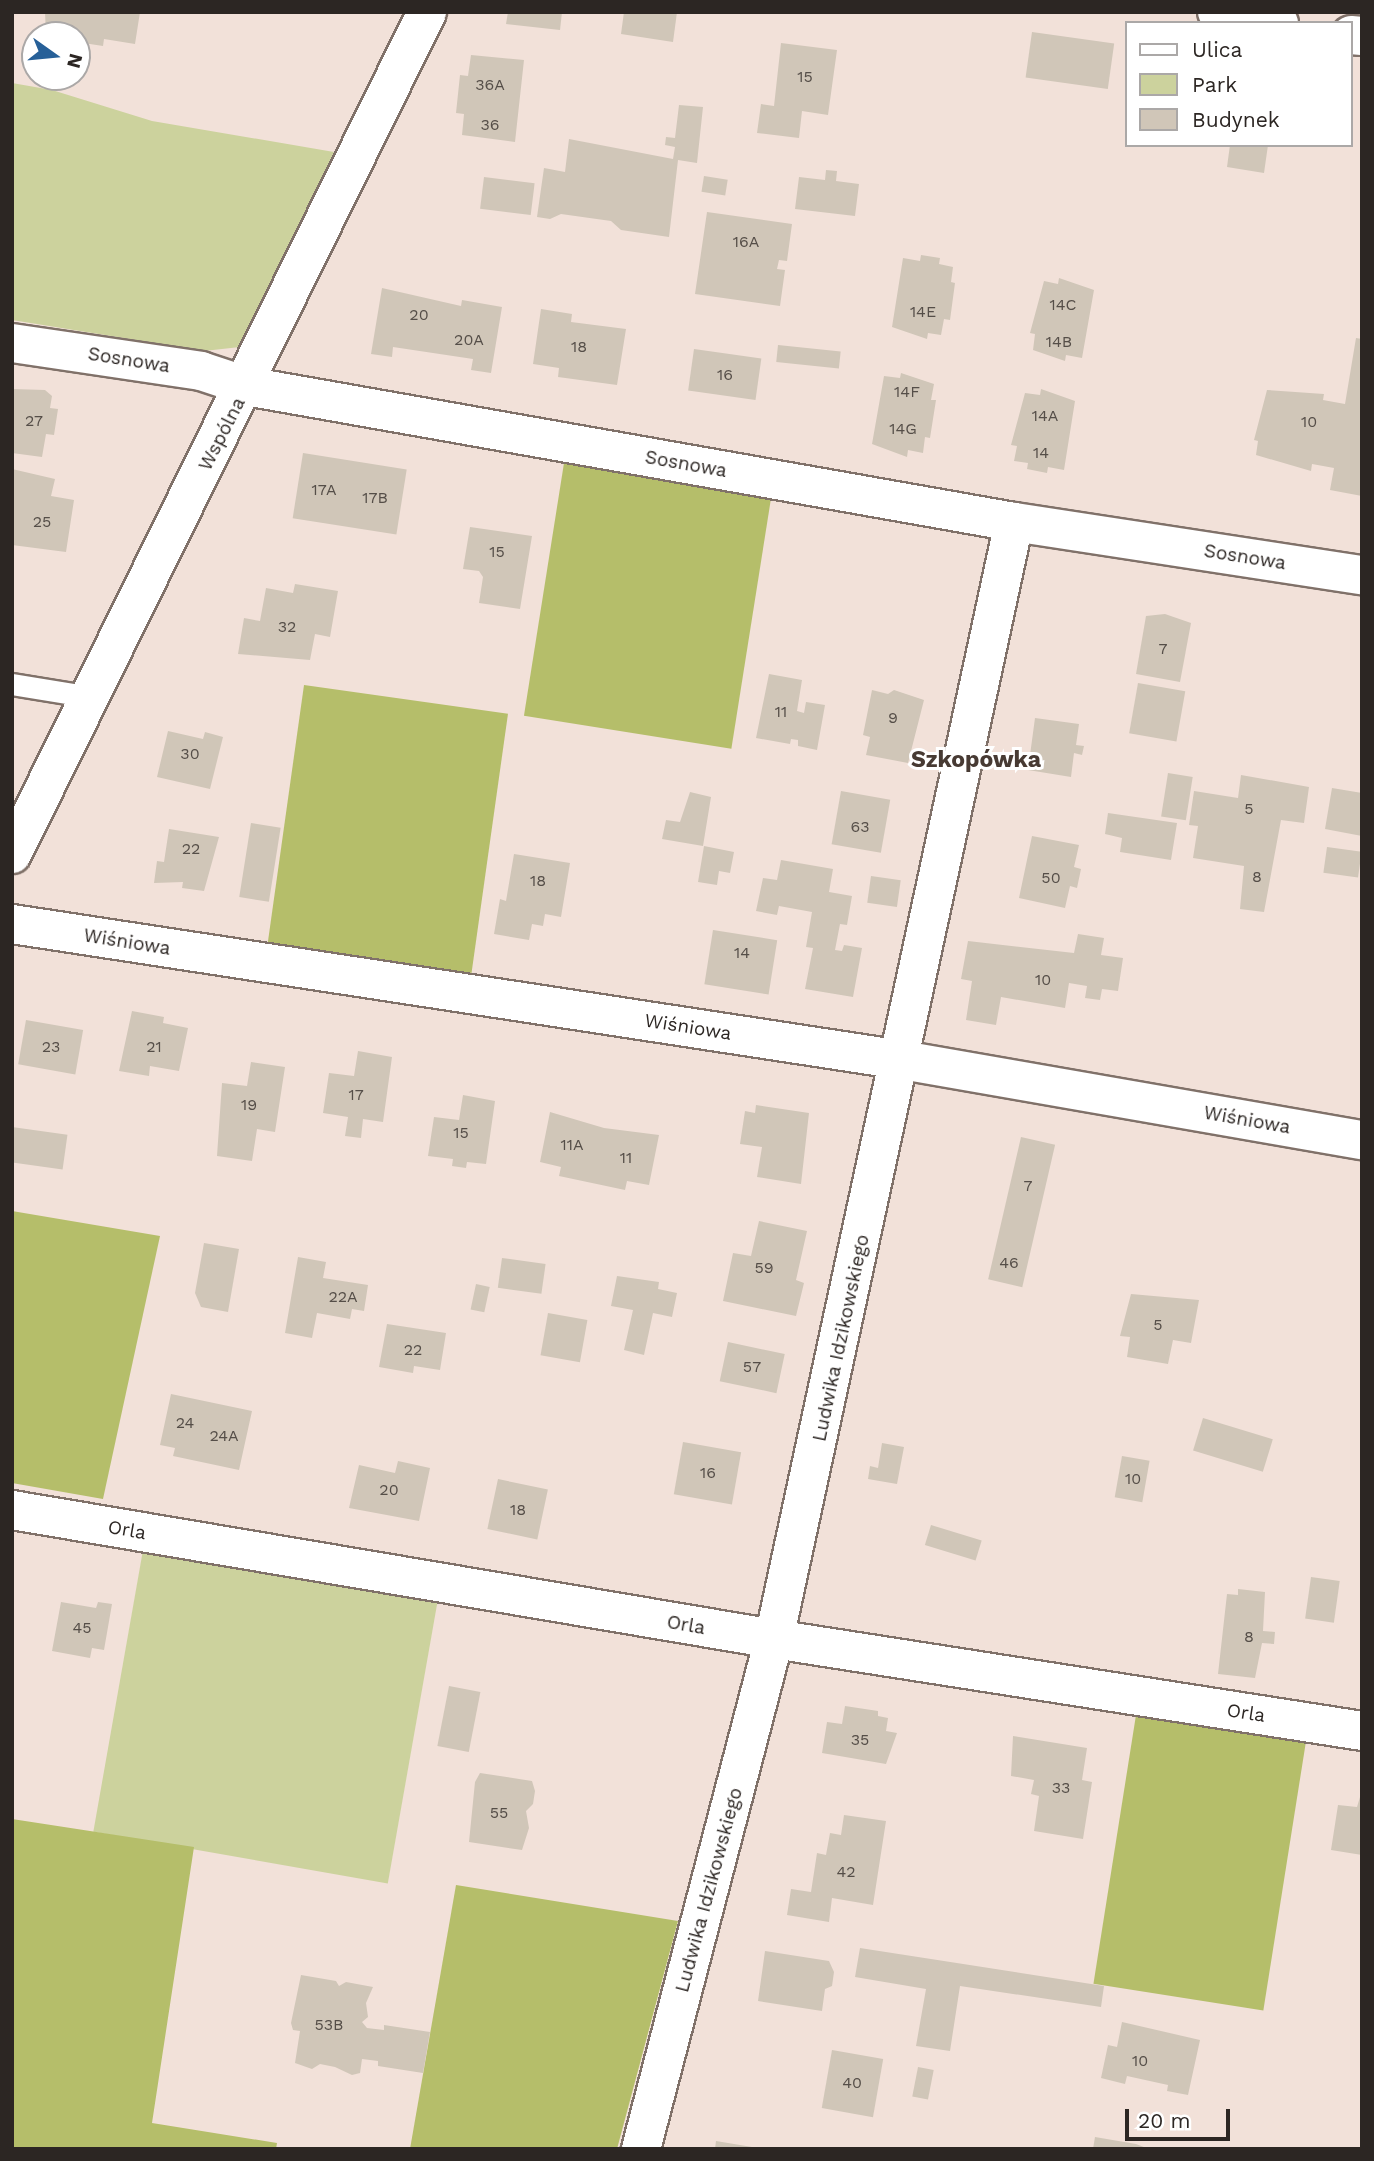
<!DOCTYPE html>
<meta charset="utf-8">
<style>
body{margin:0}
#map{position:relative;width:1374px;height:2161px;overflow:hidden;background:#f2e1d9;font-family:"Work Sans",sans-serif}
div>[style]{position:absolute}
.green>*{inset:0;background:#ccd29d;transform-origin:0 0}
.forest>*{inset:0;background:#b5be6a;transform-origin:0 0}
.building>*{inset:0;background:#d0c6b8;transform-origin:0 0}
.roads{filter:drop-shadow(2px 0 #807169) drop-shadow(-2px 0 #807169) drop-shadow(0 2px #807169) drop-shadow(0 -2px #807169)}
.service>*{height:21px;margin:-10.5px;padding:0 10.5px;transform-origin:10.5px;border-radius:10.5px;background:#fff}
.minor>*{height:38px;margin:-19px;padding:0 19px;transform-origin:19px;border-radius:19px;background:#fff}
span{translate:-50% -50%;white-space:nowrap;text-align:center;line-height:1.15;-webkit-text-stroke:6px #fff;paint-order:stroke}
.number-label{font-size:16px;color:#554e48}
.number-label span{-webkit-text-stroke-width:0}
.street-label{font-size:19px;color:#2c2623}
.quarter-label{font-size:23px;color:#473a33;font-weight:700}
.frame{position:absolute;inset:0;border:14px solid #2c2623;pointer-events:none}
.legend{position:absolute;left:1125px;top:21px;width:228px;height:126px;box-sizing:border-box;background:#fff;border:2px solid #aba8a7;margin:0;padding:9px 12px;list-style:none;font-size:21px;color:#2c2623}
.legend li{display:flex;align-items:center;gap:14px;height:35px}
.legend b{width:35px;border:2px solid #aba8a7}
.north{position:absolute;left:21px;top:21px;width:70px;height:70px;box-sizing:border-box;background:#fff;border:2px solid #aba8a7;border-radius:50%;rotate:105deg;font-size:19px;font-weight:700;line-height:28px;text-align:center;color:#2c2623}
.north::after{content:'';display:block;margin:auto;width:24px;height:32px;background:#276098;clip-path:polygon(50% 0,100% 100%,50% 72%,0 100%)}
.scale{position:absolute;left:1125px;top:2109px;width:105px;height:32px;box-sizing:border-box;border:4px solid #2c2623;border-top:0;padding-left:9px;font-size:21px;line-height:24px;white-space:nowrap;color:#2c2623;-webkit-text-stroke:5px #fff;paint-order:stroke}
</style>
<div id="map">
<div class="green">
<div style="clip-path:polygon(12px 83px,52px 90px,152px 121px,334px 152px,240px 347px,204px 351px,12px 320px)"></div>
<div style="left:143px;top:1550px;width:299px;height:286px;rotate:10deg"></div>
</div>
<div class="forest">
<div style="left:564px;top:463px;width:210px;height:256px;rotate:9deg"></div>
<div style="left:304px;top:685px;width:206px;height:262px;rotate:8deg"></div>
<div style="clip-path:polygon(12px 1211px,160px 1236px,103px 1499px,12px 1483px)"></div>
<div style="left:1136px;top:1715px;width:172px;height:272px;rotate:9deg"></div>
<div style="clip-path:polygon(12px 1819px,194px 1847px,152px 2123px,277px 2143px,276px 2149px,12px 2149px)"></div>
<div style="clip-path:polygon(456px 1885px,678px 1921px,617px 2149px,410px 2149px)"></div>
</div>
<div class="building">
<div style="clip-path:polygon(45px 12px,140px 12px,135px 44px,104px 39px,103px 46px,77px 42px,77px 35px,46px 35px)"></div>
<div style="clip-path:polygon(508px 12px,562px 12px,560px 30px,506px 24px)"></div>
<div style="clip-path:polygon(624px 12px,677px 12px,673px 42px,621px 34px)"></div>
<div style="left:1032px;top:32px;width:83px;height:46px;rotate:8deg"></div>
<div style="clip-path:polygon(781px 43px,837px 50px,828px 115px,802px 111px,799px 138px,757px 133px,761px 104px,774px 106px)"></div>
<div style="clip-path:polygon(471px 55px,524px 60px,515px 142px,462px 135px,464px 114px,456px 113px,460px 75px,468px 76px)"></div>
<div style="clip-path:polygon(679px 105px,703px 107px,697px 163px,678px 160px,669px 237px,621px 230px,611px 221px,561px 214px,550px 219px,537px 217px,544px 168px,565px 172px,569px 139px,673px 159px,675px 147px,665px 145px,666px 137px,675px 138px)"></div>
<div style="clip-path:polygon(1230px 145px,1268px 145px,1264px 173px,1227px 167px)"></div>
<div style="clip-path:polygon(826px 170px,837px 171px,836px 181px,859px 184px,855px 216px,795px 209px,799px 177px,825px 180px)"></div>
<div style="left:704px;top:176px;width:24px;height:16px;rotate:9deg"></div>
<div style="left:484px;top:177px;width:51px;height:32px;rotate:7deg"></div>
<div style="clip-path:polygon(707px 212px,792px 224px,787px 261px,779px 260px,777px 269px,785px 270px,780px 306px,695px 294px)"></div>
<div style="clip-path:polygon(921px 255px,940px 258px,939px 264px,953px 267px,951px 282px,955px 283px,950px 320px,944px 319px,941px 335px,928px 333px,927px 339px,892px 327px,903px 258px,920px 261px)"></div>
<div style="clip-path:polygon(1059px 278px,1094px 290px,1082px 358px,1066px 355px,1065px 361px,1033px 350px,1035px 334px,1030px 333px,1044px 281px,1058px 284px)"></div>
<div style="clip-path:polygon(382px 288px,461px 306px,462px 300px,502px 307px,491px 373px,471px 370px,473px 359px,393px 347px,392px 357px,371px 354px)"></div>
<div style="clip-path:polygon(541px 309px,572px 314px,571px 322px,626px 329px,617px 385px,558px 377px,559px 368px,533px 364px)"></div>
<div style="clip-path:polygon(1356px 338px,1362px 339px,1362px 496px,1330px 490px,1334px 468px,1312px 464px,1311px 471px,1256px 455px,1258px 441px,1254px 440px,1267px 390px,1324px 394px,1323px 400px,1345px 404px)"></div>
<div style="left:778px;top:345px;width:63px;height:17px;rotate:6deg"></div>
<div style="left:694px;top:349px;width:68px;height:42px;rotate:8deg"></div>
<div style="clip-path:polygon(901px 373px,934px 384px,931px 400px,936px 400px,930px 438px,925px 437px,923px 453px,908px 450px,907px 457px,872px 444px,884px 376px,900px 378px)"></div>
<div style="clip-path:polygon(12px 389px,45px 390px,52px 396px,50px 408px,58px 409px,54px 435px,46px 434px,42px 457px,12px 453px)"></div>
<div style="clip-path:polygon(1041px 389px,1075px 401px,1064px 470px,1048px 467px,1047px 473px,1027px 469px,1028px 463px,1014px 461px,1017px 446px,1011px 445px,1025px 393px,1040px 395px)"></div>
<div style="left:303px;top:453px;width:105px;height:66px;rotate:9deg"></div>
<div style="clip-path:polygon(12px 469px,55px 479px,51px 496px,74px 500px,66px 552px,12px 545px)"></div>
<div style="clip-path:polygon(470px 527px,532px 536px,520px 609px,479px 603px,483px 577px,479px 571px,463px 569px)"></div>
<div style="clip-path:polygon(295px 584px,338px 591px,330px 637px,315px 634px,310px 660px,238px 654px,244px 618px,260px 621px,266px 588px,293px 593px)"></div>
<div style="clip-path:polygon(1165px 614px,1191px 623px,1180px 682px,1136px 674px,1146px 616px)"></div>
<div style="clip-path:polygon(769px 674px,802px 680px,797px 711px,804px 713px,806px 702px,825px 705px,817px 750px,798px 746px,798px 740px,791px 739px,790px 744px,756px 738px)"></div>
<div style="left:1138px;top:683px;width:48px;height:51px;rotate:10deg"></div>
<div style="clip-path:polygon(872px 690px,888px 694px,894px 690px,924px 700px,908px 763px,866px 755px,870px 737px,863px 735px)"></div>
<div style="clip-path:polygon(1035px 718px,1079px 724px,1076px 745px,1084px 746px,1082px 755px,1074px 753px,1071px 777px,1028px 770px)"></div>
<div style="clip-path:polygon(168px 731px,203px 739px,205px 732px,223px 737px,210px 789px,157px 777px)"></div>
<div style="left:1168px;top:773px;width:25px;height:44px;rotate:9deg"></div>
<div style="clip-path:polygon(1241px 775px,1309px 787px,1304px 823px,1281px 820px,1264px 912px,1240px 909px,1244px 866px,1193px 858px,1198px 826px,1189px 825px,1194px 791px,1238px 798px)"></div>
<div style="clip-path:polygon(1332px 788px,1362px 793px,1362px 836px,1325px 829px)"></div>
<div style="left:841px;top:791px;width:50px;height:54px;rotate:10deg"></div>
<div style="clip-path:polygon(690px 792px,711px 797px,703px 846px,662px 839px,666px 820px,680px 822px)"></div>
<div style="clip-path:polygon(1108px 813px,1177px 823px,1171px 860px,1120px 852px,1122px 838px,1105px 834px)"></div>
<div style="left:251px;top:823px;width:30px;height:75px;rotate:9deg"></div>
<div style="clip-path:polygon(169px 829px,219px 837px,204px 891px,182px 888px,183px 882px,154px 883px,157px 861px,164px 862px)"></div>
<div style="clip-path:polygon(1032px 836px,1079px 845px,1074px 867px,1081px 869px,1077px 888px,1070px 886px,1065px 908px,1019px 898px)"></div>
<div style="clip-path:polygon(704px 846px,734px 852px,730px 873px,719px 871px,717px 885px,698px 882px)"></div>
<div style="left:1327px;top:847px;width:35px;height:26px;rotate:8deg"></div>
<div style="clip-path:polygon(514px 854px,570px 863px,561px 917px,545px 914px,543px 926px,532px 924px,529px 940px,494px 934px,500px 899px,506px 901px)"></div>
<div style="clip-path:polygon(781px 860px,833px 869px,829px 892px,852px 896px,847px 925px,840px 924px,835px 950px,842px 951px,844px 945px,862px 948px,853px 997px,805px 989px,813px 948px,806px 947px,812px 912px,779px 906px,777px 915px,756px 911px,763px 878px,777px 880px)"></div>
<div style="left:871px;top:876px;width:30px;height:27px;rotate:8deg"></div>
<div style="left:713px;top:930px;width:65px;height:55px;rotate:9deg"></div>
<div style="clip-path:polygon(1078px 934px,1104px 938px,1101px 955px,1123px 958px,1118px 991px,1102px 989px,1100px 1000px,1085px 998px,1087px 986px,1069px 983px,1065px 1008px,1001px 997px,996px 1025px,966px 1020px,972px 981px,961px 979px,968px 941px,1074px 953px)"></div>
<div style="clip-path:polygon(132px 1011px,164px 1017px,163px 1023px,188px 1028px,179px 1071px,150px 1066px,149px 1076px,119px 1071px)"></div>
<div style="left:26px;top:1020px;width:58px;height:45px;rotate:10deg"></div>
<div style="clip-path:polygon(358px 1051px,392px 1057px,383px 1122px,363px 1119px,361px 1138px,345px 1136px,348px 1117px,323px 1113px,329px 1073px,354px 1076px)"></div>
<div style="clip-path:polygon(251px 1062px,285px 1067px,275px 1132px,257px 1129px,252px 1161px,217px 1156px,222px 1083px,247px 1086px)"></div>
<div style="clip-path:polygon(463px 1095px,495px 1101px,486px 1164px,467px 1162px,466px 1168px,452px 1166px,453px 1159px,428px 1156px,434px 1117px,459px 1120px)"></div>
<div style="clip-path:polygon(756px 1105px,809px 1113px,801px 1184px,757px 1177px,762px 1147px,740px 1144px,745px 1111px,755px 1113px)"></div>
<div style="clip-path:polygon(550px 1112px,604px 1128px,659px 1135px,649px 1185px,627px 1181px,625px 1190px,559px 1176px,561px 1167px,540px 1162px)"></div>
<div style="left:12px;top:1127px;width:56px;height:35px;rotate:8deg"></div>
<div style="left:1021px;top:1137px;width:35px;height:146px;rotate:13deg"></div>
<div style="clip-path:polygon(759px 1221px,807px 1231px,796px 1280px,804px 1283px,796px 1316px,723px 1301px,733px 1253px,751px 1256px)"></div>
<div style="clip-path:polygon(204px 1243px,239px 1249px,228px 1312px,201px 1307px,195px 1293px)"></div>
<div style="clip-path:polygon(298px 1257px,326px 1262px,323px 1278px,368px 1285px,364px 1311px,352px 1309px,350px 1319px,317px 1313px,312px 1338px,285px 1333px)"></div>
<div style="left:502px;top:1258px;width:44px;height:30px;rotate:8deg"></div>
<div style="clip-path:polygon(617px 1276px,659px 1282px,658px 1289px,677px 1293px,672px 1317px,653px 1313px,644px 1355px,624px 1350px,633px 1310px,611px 1306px)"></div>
<div style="left:476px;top:1284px;width:14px;height:26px;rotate:12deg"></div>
<div style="clip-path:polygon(1131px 1294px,1199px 1300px,1191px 1343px,1173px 1340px,1168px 1364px,1127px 1357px,1130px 1337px,1120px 1336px)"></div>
<div style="left:548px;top:1313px;width:40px;height:43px;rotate:10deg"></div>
<div style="clip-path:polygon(387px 1324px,446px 1333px,440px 1370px,414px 1366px,413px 1373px,379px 1367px)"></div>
<div style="left:728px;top:1342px;width:58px;height:40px;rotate:12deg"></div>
<div style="clip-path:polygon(171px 1394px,252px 1411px,239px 1470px,173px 1456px,175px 1448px,160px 1445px)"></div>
<div style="left:1203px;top:1418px;width:73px;height:34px;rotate:17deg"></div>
<div style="left:683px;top:1442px;width:59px;height:53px;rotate:10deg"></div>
<div style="clip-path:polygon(882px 1443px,904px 1447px,897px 1484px,868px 1479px,870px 1466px,878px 1468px)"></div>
<div style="left:1122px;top:1456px;width:28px;height:42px;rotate:10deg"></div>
<div style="clip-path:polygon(398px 1461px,430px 1468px,419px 1521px,349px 1508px,359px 1465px,395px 1473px)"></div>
<div style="left:498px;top:1479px;width:51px;height:51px;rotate:12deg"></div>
<div style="left:931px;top:1525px;width:53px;height:21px;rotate:17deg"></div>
<div style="left:1311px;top:1577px;width:29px;height:42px;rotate:8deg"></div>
<div style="clip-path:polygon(1238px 1589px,1265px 1592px,1263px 1631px,1275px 1632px,1274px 1644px,1262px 1643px,1255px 1678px,1218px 1674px,1227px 1594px,1238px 1595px)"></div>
<div style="clip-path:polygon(61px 1602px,96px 1608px,98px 1602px,112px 1604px,104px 1650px,92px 1648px,90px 1658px,52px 1651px)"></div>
<div style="left:449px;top:1686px;width:32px;height:61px;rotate:11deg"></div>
<div style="clip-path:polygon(845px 1706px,878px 1711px,878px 1716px,888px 1718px,886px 1731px,897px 1733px,886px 1764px,822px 1753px,827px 1722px,842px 1724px)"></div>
<div style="clip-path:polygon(1013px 1736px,1087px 1748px,1082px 1780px,1092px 1782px,1083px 1839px,1034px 1831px,1039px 1796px,1031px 1794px,1034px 1780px,1011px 1776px)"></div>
<div style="clip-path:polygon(480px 1773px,532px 1781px,535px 1791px,533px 1804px,526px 1811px,529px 1828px,522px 1850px,469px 1842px,475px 1782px)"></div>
<div style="clip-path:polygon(1360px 1797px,1362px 1855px,1331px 1850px,1338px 1805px,1357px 1807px)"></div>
<div style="clip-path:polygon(844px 1815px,886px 1821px,873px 1905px,832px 1898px,829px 1922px,787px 1915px,791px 1889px,811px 1892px,817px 1853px,826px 1855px,830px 1833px,841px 1835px)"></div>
<div style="clip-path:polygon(860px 1948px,1104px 1986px,1101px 2007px,960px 1986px,950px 2051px,916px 2046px,926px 1989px,855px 1977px)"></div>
<div style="clip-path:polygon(765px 1951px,829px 1961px,834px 1972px,832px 1986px,825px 1989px,822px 2011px,758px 2001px)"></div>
<div style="clip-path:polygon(301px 1975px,336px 1981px,339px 1986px,346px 1982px,373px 1987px,366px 2003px,368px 2017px,362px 2022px,367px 2028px,384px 2030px,384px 2025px,430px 2032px,423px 2073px,378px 2066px,378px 2061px,362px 2059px,360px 2073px,352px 2075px,335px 2067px,320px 2064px,312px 2069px,295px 2063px,300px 2031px,293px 2030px,291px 2023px)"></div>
<div style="clip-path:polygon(1122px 2022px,1200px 2040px,1188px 2095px,1167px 2091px,1168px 2085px,1127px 2076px,1125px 2084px,1101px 2078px,1108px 2045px,1117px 2047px)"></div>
<div style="left:832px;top:2050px;width:52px;height:59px;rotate:10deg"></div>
<div style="left:918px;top:2067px;width:16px;height:30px;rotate:11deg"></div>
<div style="clip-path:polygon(1095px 2137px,1136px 2144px,1149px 2149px,1093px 2149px)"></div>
<div style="clip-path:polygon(716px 2141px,752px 2147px,751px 2149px,715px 2149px)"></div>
</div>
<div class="roads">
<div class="service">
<div style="left:12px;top:684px;width:80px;rotate:9.3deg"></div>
</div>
<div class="minor">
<div style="left:1217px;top:12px;width:63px;rotate:10.1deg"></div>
<div style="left:1351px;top:35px;width:11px;rotate:5deg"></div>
<div style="left:12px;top:343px;width:191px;rotate:8.4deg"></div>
<div style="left:201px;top:371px;width:47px;rotate:18.4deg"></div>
<div style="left:246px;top:386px;width:780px;rotate:10.04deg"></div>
<div style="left:1014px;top:522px;width:352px;rotate:8.7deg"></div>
<div style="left:12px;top:854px;width:939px;rotate:-63.76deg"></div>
<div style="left:12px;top:924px;width:900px;rotate:8.69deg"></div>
<div style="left:902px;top:1060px;width:467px;rotate:9.9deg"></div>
<div style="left:12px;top:1510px;width:773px;rotate:9.61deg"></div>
<div style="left:774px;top:1639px;width:595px;rotate:8.89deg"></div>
<div style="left:641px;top:2149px;width:527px;rotate:-75.38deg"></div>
<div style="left:774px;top:1639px;width:1142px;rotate:-77.87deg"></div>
</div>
</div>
<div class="number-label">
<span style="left:805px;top:77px">15</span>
<span style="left:490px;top:85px">36A</span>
<span style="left:490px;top:125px">36</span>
<span style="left:746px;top:242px">16A</span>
<span style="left:1063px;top:305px">14C</span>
<span style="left:923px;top:312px">14E</span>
<span style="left:419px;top:315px">20</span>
<span style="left:469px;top:340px">20A</span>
<span style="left:1059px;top:342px">14B</span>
<span style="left:579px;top:347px">18</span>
<span style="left:725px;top:375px">16</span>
<span style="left:907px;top:392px">14F</span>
<span style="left:1045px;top:416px">14A</span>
<span style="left:34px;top:421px">27</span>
<span style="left:1309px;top:422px">10</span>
<span style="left:903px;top:429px">14G</span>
<span style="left:1041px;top:453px">14</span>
<span style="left:324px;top:490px">17A</span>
<span style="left:375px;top:498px">17B</span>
<span style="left:42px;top:522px">25</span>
<span style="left:497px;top:552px">15</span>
<span style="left:287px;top:627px">32</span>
<span style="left:1163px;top:649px">7</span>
<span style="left:781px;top:712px">11</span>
<span style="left:893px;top:718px">9</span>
<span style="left:190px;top:754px">30</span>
<span style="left:1249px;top:809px">5</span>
<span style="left:860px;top:827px">63</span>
<span style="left:191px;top:849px">22</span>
<span style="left:1257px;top:877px">8</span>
<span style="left:1051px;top:878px">50</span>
<span style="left:538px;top:881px">18</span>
<span style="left:742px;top:953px">14</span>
<span style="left:1043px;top:980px">10</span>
<span style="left:51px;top:1047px">23</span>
<span style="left:154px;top:1047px">21</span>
<span style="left:356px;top:1095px">17</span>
<span style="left:249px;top:1105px">19</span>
<span style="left:461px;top:1133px">15</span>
<span style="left:572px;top:1145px">11A</span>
<span style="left:626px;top:1158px">11</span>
<span style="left:1028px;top:1186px">7</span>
<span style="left:1009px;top:1263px">46</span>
<span style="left:764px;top:1268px">59</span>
<span style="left:343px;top:1297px">22A</span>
<span style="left:1158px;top:1325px">5</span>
<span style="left:413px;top:1350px">22</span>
<span style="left:752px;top:1367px">57</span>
<span style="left:185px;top:1423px">24</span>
<span style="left:224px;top:1436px">24A</span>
<span style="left:708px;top:1473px">16</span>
<span style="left:1133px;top:1479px">10</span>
<span style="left:389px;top:1490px">20</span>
<span style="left:518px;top:1510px">18</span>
<span style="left:82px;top:1628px">45</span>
<span style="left:1249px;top:1637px">8</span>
<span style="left:860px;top:1740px">35</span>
<span style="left:1061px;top:1788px">33</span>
<span style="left:499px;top:1813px">55</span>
<span style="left:846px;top:1872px">42</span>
<span style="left:329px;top:2025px">53B</span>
<span style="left:1140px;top:2061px">10</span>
<span style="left:852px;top:2083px">40</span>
</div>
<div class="street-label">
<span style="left:129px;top:360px;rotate:9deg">Sosnowa</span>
<span style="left:222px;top:434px;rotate:-63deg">Wspólna</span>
<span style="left:686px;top:464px;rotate:10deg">Sosnowa</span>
<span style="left:1245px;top:557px;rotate:9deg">Sosnowa</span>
<span style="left:127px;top:942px;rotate:9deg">Wiśniowa</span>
<span style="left:688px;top:1027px;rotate:9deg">Wiśniowa</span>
<span style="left:1247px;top:1120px;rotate:10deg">Wiśniowa</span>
<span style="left:841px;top:1338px;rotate:-78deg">Ludwika Idzikowskiego</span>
<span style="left:127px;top:1530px;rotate:10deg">Orla</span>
<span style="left:686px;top:1625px;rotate:10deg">Orla</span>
<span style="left:1246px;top:1713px;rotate:9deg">Orla</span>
<span style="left:709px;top:1890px;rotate:-75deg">Ludwika Idzikowskiego</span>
</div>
<div class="quarter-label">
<span style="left:976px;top:760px">Szkopówka</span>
</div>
<div class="frame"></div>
<ul class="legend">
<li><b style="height:9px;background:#fff"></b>Ulica</li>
<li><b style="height:19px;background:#ccd29d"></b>Park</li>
<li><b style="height:19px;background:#d0c6b8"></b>Budynek</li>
</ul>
<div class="north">N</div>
<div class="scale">20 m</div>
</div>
